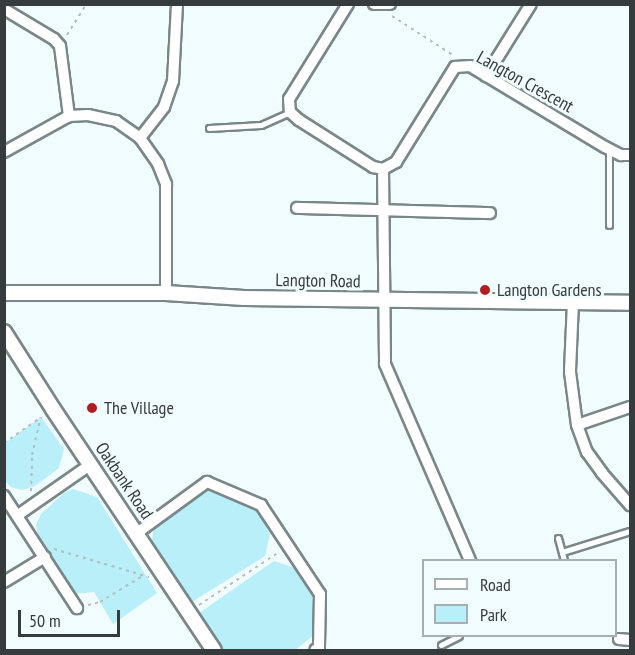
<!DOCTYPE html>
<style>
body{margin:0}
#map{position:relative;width:635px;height:655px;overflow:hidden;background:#f1fcfe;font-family:"PT Sans Narrow",sans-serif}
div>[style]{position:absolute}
.green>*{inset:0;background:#b8eff9}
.path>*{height:2px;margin-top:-1px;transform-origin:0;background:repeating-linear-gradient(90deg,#b4bdbf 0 3px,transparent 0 7.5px)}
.roads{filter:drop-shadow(2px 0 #7a8789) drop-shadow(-2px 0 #7a8789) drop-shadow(0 2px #7a8789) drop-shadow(0 -2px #7a8789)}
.service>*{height:5px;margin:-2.5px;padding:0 2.5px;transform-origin:2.5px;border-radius:2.5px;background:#fff}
.minor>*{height:10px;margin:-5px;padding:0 5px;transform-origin:5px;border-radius:5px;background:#fff}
.tertiary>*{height:14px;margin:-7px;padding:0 7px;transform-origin:7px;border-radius:7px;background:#fff}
.dots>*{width:16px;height:16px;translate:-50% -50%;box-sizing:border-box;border:3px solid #f1fcfe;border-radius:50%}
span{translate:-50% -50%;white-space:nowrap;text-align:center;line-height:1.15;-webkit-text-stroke:6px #f1fcfe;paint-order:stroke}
.street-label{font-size:18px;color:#363c3d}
.poi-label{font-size:18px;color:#363c3d}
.left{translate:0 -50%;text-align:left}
.frame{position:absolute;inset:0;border:6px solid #363c3d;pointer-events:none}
.legend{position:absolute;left:422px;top:559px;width:195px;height:78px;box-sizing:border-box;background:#f1fcfe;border:2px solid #a6afb1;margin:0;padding:8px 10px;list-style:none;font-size:18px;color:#363c3d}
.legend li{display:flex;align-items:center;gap:12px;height:30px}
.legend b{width:30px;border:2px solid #a6afb1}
.scale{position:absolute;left:18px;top:610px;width:102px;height:27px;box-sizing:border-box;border:3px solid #363c3d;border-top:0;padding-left:8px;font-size:18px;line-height:21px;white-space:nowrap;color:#363c3d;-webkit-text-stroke:4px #f1fcfe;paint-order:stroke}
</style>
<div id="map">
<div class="green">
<div style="clip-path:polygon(41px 417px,64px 449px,59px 468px,35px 486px,22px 490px,11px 487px,5px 481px,5px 443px)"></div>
<div style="clip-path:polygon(211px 487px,254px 505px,270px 534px,265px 556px,192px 602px,152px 541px,153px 533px,155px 526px)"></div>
<div style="clip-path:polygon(73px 489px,97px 497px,157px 593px,113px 624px,94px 592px,75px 594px,69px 589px,39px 538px,36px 525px,41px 514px,64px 493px)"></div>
<div style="clip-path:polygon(274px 561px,295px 568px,314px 600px,313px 636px,295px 650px,223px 650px,199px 613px)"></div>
</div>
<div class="path">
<div style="left:392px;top:16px;width:72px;rotate:32.6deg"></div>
<div style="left:67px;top:35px;width:36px;rotate:-58deg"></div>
<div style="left:4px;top:443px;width:44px;rotate:-34.8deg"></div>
<div style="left:31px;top:491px;width:36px;rotate:-88deg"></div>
<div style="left:32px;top:455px;width:39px;rotate:-77deg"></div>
<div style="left:54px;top:549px;width:99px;rotate:16.4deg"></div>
<div style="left:88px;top:605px;width:12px;rotate:-14deg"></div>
<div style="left:100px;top:602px;width:52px;rotate:-31.5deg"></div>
<div style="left:199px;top:605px;width:96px;rotate:-33.5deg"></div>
</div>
<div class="roads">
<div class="service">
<div style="left:209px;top:128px;width:52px;rotate:-3.3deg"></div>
<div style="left:261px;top:125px;width:32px;rotate:-24deg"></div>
<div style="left:609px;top:225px;width:77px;rotate:-90deg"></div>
<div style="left:558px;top:538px;width:23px;rotate:75deg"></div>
<div style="left:562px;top:552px;width:71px;rotate:-17.2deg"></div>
<div style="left:441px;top:645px;width:20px;rotate:-27deg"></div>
</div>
<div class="minor">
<div style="left:348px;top:4px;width:112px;rotate:121.8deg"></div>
<div style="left:289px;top:99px;width:13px;rotate:86deg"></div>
<div style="left:290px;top:112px;width:12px;rotate:42deg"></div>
<div style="left:299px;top:120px;width:88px;rotate:32.4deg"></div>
<div style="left:373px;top:167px;width:10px;rotate:11deg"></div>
<div style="left:374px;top:4px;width:16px"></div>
<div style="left:4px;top:9px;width:58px;rotate:31deg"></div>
<div style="left:54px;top:39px;width:9px;rotate:49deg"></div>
<div style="left:60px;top:46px;width:71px;rotate:82.7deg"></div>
<div style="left:486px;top:76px;width:85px;rotate:-58deg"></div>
<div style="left:140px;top:138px;width:39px;rotate:-52deg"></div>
<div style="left:164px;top:107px;width:28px;rotate:-71deg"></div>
<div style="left:173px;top:81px;width:77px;rotate:-87deg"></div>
<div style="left:4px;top:152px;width:74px;rotate:-29deg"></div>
<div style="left:69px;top:116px;width:19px;rotate:-3deg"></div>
<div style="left:88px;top:115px;width:29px;rotate:12deg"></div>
<div style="left:116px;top:121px;width:29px;rotate:35deg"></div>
<div style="left:140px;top:138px;width:32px;rotate:55deg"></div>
<div style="left:158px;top:164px;width:22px;rotate:68deg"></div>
<div style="left:166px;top:184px;width:109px;rotate:90deg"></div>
<div style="left:383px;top:169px;width:195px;rotate:89.4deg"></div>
<div style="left:385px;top:364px;width:214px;rotate:66.6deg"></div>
<div style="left:383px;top:169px;width:15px;rotate:-28deg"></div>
<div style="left:396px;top:162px;width:112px;rotate:-58.2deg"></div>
<div style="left:455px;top:67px;width:15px;rotate:-4deg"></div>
<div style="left:470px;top:66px;width:157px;rotate:31deg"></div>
<div style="left:605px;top:147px;width:18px;rotate:27deg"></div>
<div style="left:621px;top:155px;width:9px"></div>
<div style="left:297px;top:208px;width:193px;rotate:1.5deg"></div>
<div style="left:573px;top:302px;width:70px;rotate:92.5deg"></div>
<div style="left:570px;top:372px;width:53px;rotate:82.5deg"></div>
<div style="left:577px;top:425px;width:29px;rotate:70deg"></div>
<div style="left:587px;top:452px;width:26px;rotate:54deg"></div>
<div style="left:602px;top:473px;width:43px;rotate:48.8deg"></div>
<div style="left:577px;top:425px;width:56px;rotate:-18.8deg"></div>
<div style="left:4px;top:496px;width:134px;rotate:56.9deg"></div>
<div style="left:18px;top:515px;width:89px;rotate:-34.9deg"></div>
<div style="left:137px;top:533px;width:87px;rotate:-36.1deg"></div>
<div style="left:207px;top:482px;width:59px;rotate:23.1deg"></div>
<div style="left:261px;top:505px;width:107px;rotate:56.5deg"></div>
<div style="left:320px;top:594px;width:54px;rotate:91.1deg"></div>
<div style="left:319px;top:648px;width:4px;rotate:153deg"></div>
<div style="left:4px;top:582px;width:48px;rotate:-31.4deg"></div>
<div style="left:619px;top:639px;width:11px;rotate:5deg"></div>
</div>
<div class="tertiary">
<div style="left:4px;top:293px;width:162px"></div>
<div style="left:166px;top:293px;width:78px;rotate:3.7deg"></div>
<div style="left:244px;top:298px;width:386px;rotate:0.7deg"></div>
<div style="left:4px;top:332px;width:91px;rotate:57.5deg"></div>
<div style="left:53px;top:409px;width:290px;rotate:56.3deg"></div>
</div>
</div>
<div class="dots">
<div style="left:485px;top:290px;background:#af1e21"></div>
<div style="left:92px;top:408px;background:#af1e21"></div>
</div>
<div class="street-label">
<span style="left:525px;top:82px;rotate:29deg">Langton Crescent</span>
<span style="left:318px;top:281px;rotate:1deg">Langton Road</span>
<span style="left:124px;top:481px;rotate:56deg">Oakbank Road</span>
</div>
<div class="poi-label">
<span class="left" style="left:497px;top:290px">Langton Gardens</span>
<span class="left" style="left:104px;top:408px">The Village</span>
</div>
<div class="frame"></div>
<ul class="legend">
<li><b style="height:8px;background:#fff"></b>Road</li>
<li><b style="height:16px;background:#b8eff9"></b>Park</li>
</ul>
<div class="scale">50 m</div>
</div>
